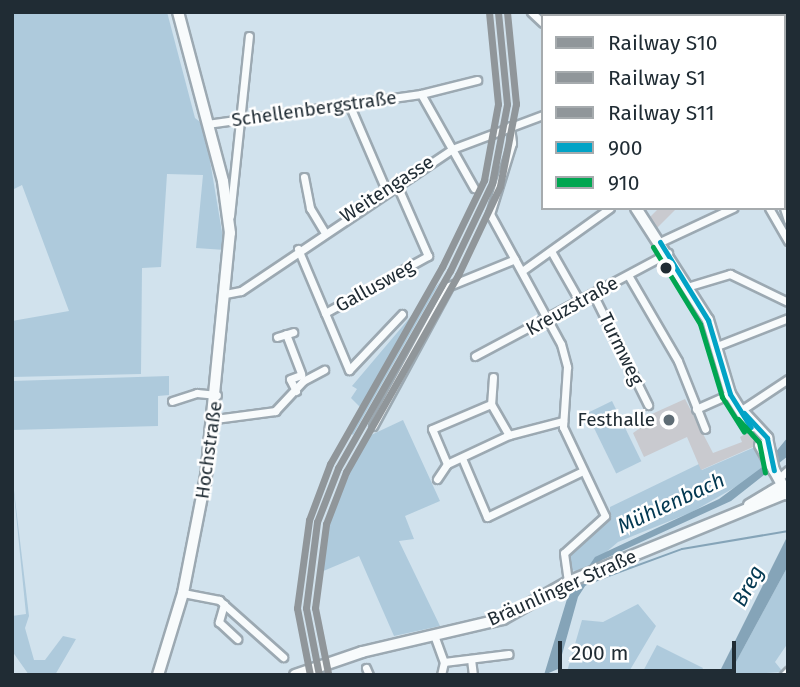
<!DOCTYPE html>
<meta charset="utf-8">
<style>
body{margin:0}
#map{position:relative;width:800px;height:687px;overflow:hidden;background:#d1e2ed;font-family:"Fira Sans",sans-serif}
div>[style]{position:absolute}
.green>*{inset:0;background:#aecadc;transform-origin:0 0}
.water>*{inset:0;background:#85a4b8}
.stream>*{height:2px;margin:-1px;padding:0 1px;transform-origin:1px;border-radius:1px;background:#85a4b8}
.building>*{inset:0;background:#c9cacf}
.secondary-tunnel>*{height:10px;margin-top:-5px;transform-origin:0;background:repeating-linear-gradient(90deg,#aebec8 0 10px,transparent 0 15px)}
.roads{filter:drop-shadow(2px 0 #9ca9b2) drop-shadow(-2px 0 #9ca9b2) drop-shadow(0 2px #9ca9b2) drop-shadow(0 -2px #9ca9b2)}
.street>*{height:7px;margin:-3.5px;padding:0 3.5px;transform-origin:3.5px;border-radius:3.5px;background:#f8fbfc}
.secondary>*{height:10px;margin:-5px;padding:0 5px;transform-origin:5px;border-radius:5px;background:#f8fbfc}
.bus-1>*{height:5px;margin:-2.5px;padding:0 2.5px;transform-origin:2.5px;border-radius:2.5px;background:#02a3c6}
.bus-2>*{height:5px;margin:-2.5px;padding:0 2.5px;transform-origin:2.5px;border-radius:2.5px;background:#00a651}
.rail-1>*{height:7px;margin:-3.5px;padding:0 3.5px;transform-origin:3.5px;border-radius:3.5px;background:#90969a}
.rail-2>*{height:7px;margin:-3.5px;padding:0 3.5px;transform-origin:3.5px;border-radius:3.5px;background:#90969a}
.rail-3>*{height:7px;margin:-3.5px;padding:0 3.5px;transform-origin:3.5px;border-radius:3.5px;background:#90969a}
.dots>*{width:19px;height:19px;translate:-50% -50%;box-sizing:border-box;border:4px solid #fff;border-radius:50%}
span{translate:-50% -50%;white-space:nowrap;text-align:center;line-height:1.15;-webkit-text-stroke:5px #fff;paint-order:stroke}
.street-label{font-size:19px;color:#202c34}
.poi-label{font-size:19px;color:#202c34}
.right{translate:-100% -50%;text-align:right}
.water-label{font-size:21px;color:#033851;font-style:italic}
.frame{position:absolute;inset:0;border:14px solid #202c34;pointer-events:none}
.legend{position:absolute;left:541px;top:14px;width:245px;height:196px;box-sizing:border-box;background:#fff;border:2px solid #a6abae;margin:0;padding:9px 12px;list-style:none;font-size:21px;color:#202c34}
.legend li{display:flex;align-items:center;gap:14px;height:35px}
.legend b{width:35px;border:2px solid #a6abae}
.scale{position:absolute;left:558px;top:641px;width:178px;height:32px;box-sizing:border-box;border:4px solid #202c34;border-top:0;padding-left:9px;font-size:21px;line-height:24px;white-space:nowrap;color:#202c34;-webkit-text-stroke:5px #fff;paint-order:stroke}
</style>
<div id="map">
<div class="green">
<div style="clip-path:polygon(12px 12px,167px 12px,195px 118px,204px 125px,225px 250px,196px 248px,203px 175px,167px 174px,161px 267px,142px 268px,141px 374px,12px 377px,12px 321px,69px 311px,22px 185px,12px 190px)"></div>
<div style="clip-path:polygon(440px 282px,391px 368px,353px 435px,348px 431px,360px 407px,351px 398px,357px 389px,352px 386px)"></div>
<div style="clip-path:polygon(169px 376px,169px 395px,158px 396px,158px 426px,12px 430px,12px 381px)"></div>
<div style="left:612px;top:401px;width:67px;height:28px;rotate:64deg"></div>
<div style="clip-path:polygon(403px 420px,440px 501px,405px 516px,414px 539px,399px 541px,440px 626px,394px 636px,359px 556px,321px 572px,326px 530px,359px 451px,371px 435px)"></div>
<div style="clip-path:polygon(755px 447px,764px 466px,746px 481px,692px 512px,618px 542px,583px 572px,571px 570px,570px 551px,610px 518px,610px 507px,699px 464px,702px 470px)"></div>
<div style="clip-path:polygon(12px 474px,29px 616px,25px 628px,34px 660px,45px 660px,63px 636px,76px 639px,55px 675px,29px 675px,12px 651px,12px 616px,26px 614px)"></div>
<div style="clip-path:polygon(788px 566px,788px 643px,775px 662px,783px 672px,729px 675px)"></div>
<div style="clip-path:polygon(638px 604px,656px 626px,627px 675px,566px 675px,582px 620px,603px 622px)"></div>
<div style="clip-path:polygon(657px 645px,703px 668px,699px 675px,641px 675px)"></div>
</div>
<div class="water">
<div style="clip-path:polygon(788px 437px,788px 456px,731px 501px,602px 560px,578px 597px,558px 669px,544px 675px,567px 599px,595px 557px,719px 499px,765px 465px)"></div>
<div style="clip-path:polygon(788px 535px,788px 566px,729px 675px,718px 675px)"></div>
</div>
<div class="stream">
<div style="left:738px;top:417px;width:13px;rotate:63deg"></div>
<div style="left:584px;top:585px;width:104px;rotate:-20.2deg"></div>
<div style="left:682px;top:549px;width:108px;rotate:-9.6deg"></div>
</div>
<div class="building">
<div style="clip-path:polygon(659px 208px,677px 208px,657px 228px,650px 217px)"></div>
<div style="clip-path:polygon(685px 399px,713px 453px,742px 442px,740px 437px,747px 433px,757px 438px,753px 447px,701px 470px,687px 437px,644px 457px,633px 433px,646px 424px,643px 418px)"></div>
</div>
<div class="secondary-tunnel">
<div style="left:751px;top:427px;width:20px;rotate:63deg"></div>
</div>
<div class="roads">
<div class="street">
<div style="left:531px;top:12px;width:16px;rotate:43deg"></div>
<div style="left:633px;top:12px;width:4px;rotate:76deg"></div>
<div style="left:666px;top:12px;width:4px;rotate:76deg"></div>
<div style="left:734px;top:16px;width:6px;rotate:-39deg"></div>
<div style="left:784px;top:45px;width:4px;rotate:-27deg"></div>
<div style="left:421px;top:94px;width:108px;rotate:60.6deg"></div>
<div style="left:349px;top:104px;width:94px;rotate:66.7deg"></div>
<div style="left:207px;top:124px;width:216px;rotate:-8deg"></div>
<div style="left:421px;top:94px;width:58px;rotate:-14deg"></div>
<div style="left:510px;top:126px;width:17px;rotate:83deg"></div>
<div style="left:512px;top:143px;width:74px;rotate:107.2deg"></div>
<div style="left:490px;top:214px;width:148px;rotate:61.4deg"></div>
<div style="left:561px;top:344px;width:24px;rotate:75deg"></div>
<div style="left:567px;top:367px;width:60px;rotate:93.8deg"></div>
<div style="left:563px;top:427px;width:98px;rotate:64.7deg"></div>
<div style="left:605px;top:516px;width:55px;rotate:137.9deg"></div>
<div style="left:564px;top:553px;width:29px;rotate:82deg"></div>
<div style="left:784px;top:144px;width:4px;rotate:-14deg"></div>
<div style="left:304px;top:177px;width:32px;rotate:79deg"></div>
<div style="left:310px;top:208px;width:27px;rotate:59deg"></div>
<div style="left:784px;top:198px;width:4px"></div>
<div style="left:769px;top:208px;width:38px;rotate:60deg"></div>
<div style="left:784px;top:208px;width:13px;rotate:72deg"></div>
<div style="left:230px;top:216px;width:181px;rotate:-84deg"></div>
<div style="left:660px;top:242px;width:81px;rotate:-25deg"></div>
<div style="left:298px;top:249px;width:69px;rotate:67.1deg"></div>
<div style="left:325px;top:313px;width:118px;rotate:-29deg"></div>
<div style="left:428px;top:256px;width:80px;rotate:-113.7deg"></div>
<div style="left:551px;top:251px;width:59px;rotate:60.4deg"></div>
<div style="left:522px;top:271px;width:108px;rotate:-35.6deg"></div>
<div style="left:628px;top:275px;width:99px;rotate:59.8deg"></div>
<div style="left:678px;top:361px;width:73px;rotate:68.3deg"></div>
<div style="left:690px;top:286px;width:42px;rotate:-16.7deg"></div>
<div style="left:730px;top:274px;width:64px;rotate:25.8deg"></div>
<div style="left:225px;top:294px;width:16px;rotate:-11deg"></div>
<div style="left:241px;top:291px;width:254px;rotate:-33.9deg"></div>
<div style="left:452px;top:149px;width:97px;rotate:-20.5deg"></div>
<div style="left:593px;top:294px;width:124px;rotate:63.6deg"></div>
<div style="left:325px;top:313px;width:62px;rotate:67.2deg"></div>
<div style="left:349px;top:370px;width:77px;rotate:-46.6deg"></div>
<div style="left:286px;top:334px;width:42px;rotate:69deg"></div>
<div style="left:277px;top:337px;width:17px;rotate:-17deg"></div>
<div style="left:717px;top:346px;width:76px;rotate:-21.5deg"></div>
<div style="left:475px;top:356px;width:219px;rotate:-28.1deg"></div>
<div style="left:493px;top:377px;width:27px;rotate:94deg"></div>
<div style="left:491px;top:404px;width:36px;rotate:60deg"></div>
<div style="left:296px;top:391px;width:13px;rotate:-117deg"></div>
<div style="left:290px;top:379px;width:12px;rotate:-20deg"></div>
<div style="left:172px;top:401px;width:26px;rotate:-18deg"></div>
<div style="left:197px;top:393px;width:20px;rotate:6deg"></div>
<div style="left:696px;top:409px;width:37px;rotate:-24deg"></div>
<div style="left:740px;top:411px;width:58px;rotate:-33.7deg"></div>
<div style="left:215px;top:419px;width:61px;rotate:-7.6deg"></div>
<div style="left:275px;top:411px;width:41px;rotate:-47deg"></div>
<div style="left:303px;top:381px;width:24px;rotate:-28deg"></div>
<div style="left:373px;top:426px;width:159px;rotate:-61.5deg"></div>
<div style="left:449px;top:286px;width:71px;rotate:-22.2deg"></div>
<div style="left:462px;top:458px;width:64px;rotate:67deg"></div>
<div style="left:487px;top:517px;width:106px;rotate:-25.6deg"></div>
<div style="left:447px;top:464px;width:38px;rotate:-113deg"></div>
<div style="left:432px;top:429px;width:64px;rotate:-23deg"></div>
<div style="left:437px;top:479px;width:18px;rotate:-56deg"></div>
<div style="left:447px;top:464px;width:68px;rotate:-25.1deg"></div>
<div style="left:509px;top:435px;width:56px;rotate:-14.5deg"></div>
<div style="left:778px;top:479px;width:13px;rotate:-42deg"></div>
<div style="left:183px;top:593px;width:37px;rotate:11deg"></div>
<div style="left:219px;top:600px;width:86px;rotate:41.7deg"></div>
<div style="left:224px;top:604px;width:19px;rotate:106deg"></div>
<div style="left:219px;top:622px;width:25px;rotate:43deg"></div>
<div style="left:434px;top:635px;width:29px;rotate:70deg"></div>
<div style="left:444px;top:662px;width:13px;rotate:103deg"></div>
<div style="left:471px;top:659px;width:16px;rotate:83deg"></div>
<div style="left:444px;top:662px;width:65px;rotate:-7deg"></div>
<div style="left:366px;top:668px;width:8px;rotate:67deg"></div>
<div style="left:784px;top:675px;width:6px;rotate:-45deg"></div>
</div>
<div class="secondary">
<div style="left:572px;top:12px;width:4px;rotate:90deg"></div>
<div style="left:636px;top:208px;width:133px;rotate:57.3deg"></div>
<div style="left:708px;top:320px;width:77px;rotate:73.4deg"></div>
<div style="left:730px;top:394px;width:39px;rotate:58deg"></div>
<div style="left:745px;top:414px;width:33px;rotate:47deg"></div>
<div style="left:767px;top:438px;width:33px;rotate:78deg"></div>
<div style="left:760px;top:445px;width:57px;rotate:60.8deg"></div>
<div style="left:749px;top:505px;width:37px;rotate:-31deg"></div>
<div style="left:158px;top:675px;width:86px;rotate:-73deg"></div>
<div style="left:183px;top:593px;width:119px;rotate:-78.9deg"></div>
<div style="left:206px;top:476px;width:244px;rotate:-84.4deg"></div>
<div style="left:230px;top:233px;width:52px;rotate:-97.7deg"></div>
<div style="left:223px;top:181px;width:175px;rotate:-104.9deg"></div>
<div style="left:295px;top:675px;width:71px;rotate:-18.9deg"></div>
<div style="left:362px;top:652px;width:145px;rotate:-13.2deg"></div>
<div style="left:503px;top:619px;width:75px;rotate:-29.6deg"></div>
<div style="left:568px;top:582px;width:235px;rotate:-22.2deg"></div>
</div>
</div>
<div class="bus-1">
<div style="left:660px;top:242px;width:92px;rotate:58.4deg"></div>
<div style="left:708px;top:320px;width:77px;rotate:73.4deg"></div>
<div style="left:730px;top:394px;width:39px;rotate:58deg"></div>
<div style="left:744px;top:413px;width:34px;rotate:47deg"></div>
<div style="left:767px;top:438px;width:33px;rotate:78deg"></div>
</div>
<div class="bus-2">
<div style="left:653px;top:247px;width:90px;rotate:58.6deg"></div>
<div style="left:700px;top:324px;width:76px;rotate:73.2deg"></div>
<div style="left:722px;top:397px;width:41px;rotate:57.8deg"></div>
<div style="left:738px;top:419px;width:31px;rotate:48deg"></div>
<div style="left:759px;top:442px;width:31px;rotate:79deg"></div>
</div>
<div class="rail-1">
<div style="left:319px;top:675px;width:68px;rotate:-101deg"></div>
<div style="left:306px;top:608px;width:87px;rotate:-82.7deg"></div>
<div style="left:317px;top:522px;width:58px;rotate:-68.7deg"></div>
<div style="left:338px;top:468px;width:227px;rotate:-60.4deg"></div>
<div style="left:450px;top:271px;width:98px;rotate:-64.5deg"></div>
<div style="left:492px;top:183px;width:80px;rotate:-79.2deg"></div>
<div style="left:507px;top:104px;width:92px;rotate:-95.6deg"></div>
</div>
<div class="rail-2">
<div style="left:328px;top:673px;width:66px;rotate:-101.3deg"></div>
<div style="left:315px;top:608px;width:85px;rotate:-82.5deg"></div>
<div style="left:326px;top:524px;width:56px;rotate:-69deg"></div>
<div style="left:346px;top:472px;width:227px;rotate:-60.4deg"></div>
<div style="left:458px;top:275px;width:98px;rotate:-64.7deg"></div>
<div style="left:500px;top:186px;width:84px;rotate:-79deg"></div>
<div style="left:516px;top:104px;width:92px;rotate:-95.6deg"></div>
</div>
<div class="rail-3">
<div style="left:310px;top:675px;width:68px;rotate:-101deg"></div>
<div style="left:297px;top:608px;width:89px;rotate:-82.2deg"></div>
<div style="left:309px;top:520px;width:60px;rotate:-69.4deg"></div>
<div style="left:330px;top:464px;width:227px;rotate:-60.4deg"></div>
<div style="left:442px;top:267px;width:97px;rotate:-64.2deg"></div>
<div style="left:484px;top:180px;width:77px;rotate:-79.6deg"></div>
<div style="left:498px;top:104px;width:91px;rotate:-95.6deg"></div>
</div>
<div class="dots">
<div style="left:666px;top:268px;background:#202c34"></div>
<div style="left:669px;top:420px;background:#5e6c75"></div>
</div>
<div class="street-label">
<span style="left:314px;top:109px;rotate:-8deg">Schellenbergstraße</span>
<span style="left:387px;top:189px;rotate:-33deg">Weitengasse</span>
<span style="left:375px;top:286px;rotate:-29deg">Gallusweg</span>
<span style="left:572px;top:306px;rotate:-29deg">Kreuzstraße</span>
<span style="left:621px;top:349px;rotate:64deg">Turmweg</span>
<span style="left:209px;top:450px;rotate:-82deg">Hochstraße</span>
<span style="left:562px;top:588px;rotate:-24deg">Bräunlinger Straße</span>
</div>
<div class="poi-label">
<span class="right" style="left:655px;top:420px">Festhalle</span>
</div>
<div class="water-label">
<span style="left:671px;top:503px;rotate:-25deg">Mühlenbach</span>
<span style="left:748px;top:586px;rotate:-62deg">Breg</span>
</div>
<div class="frame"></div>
<ul class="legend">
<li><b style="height:9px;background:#90969a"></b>Railway S10</li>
<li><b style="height:9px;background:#90969a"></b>Railway S1</li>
<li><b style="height:9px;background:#90969a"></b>Railway S11</li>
<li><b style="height:9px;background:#02a3c6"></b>900</li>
<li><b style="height:9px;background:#00a651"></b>910</li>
</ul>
<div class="scale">200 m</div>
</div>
